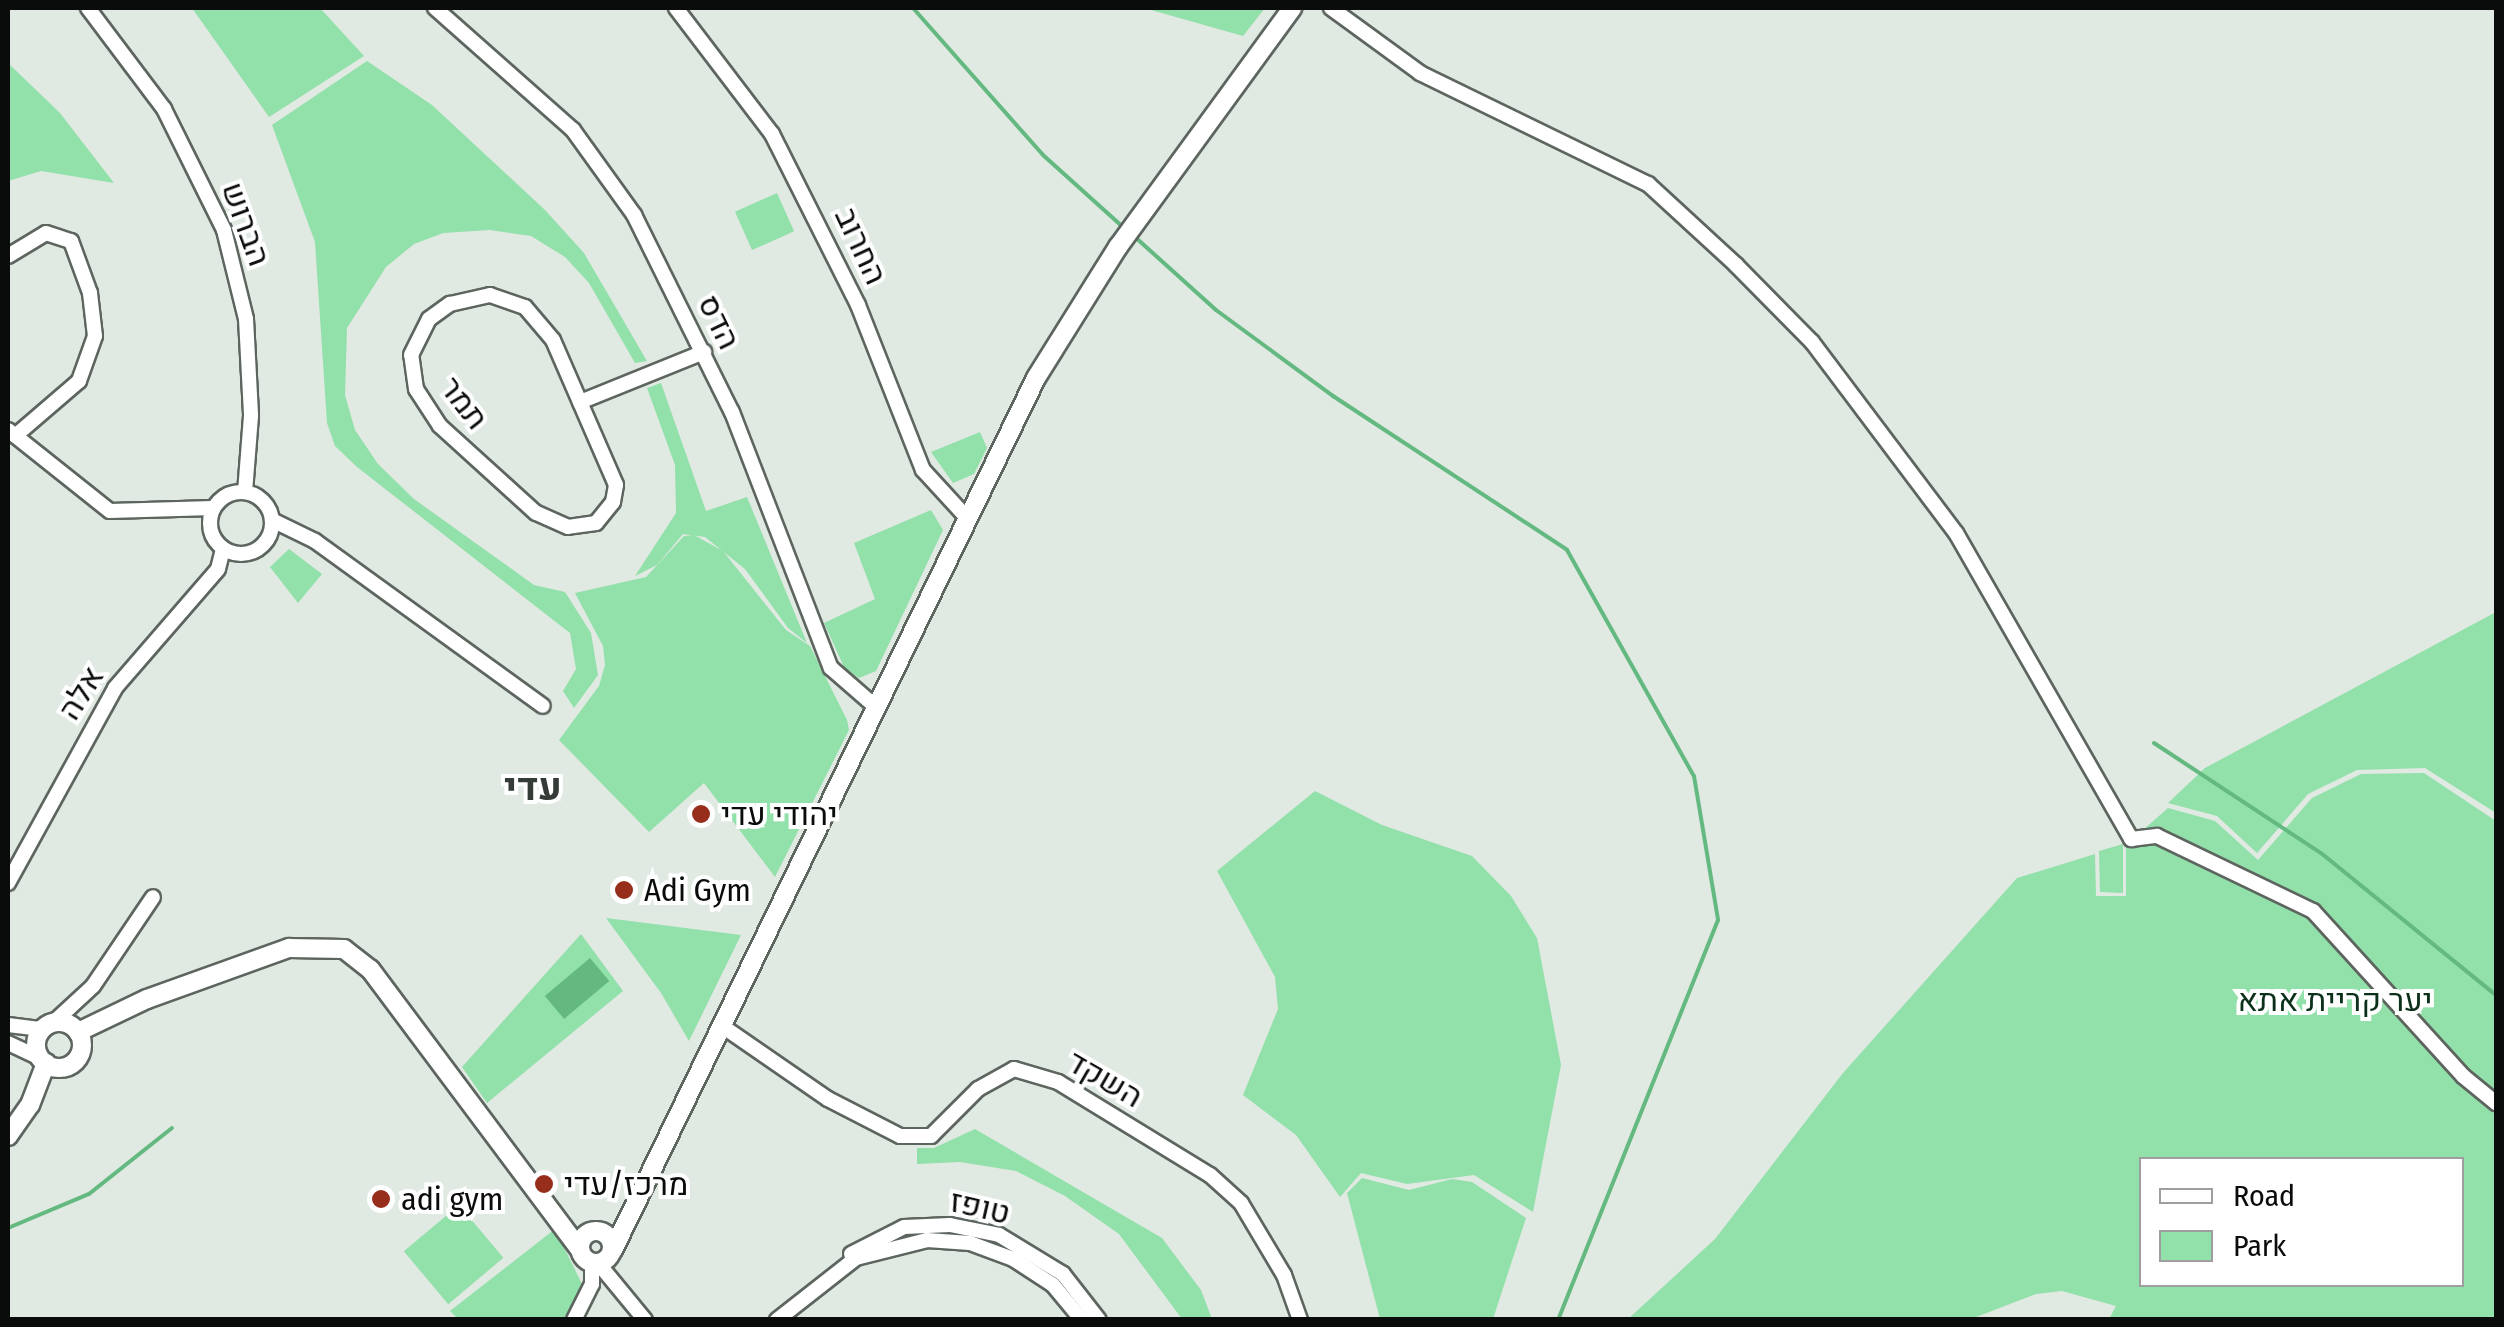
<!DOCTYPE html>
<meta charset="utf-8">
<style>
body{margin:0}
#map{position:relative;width:2504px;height:1327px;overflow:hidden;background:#e0e9e2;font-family:"Fira Sans Condensed",Heebo,sans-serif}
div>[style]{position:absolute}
.green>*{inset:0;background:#92e0aa;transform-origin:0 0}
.water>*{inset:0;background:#63b980;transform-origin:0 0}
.stream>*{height:4px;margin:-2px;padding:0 2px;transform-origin:2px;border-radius:2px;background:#63b980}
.roads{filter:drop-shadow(2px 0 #5d655f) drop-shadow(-2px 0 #5d655f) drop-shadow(0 2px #5d655f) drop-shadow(0 -2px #5d655f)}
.minor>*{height:14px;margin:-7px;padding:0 7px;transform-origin:7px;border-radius:7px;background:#fff}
.minor>.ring{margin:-7px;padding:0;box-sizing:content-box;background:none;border:14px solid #fff;border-radius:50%}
.tertiary>*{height:18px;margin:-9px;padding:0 9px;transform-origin:9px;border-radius:9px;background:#fff}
.tertiary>.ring{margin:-9px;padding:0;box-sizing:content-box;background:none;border:18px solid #fff;border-radius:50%}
.dots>*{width:28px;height:28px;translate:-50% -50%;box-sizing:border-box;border:5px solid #fff;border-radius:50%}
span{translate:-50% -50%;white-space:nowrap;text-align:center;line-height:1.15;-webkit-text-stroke:8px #fff;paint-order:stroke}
.street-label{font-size:32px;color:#090c0a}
.poi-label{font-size:32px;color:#090c0a}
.left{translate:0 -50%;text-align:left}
.park-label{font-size:32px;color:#0c311b}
.quarter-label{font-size:38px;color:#353c37;font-weight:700}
.frame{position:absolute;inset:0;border:10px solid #090c0a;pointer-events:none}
.legend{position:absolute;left:2139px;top:1157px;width:325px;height:130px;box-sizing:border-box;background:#fff;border:2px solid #9d9e9d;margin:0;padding:12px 18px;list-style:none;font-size:30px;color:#090c0a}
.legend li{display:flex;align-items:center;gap:20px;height:50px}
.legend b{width:50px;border:2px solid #9d9e9d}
</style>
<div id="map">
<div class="green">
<div style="clip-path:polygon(192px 8px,320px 8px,364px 56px,269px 117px)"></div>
<div style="clip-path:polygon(1144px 8px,1265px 8px,1243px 36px)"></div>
<div style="clip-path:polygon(367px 61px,432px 105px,545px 210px,584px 253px,647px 361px,635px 363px,589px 283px,565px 257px,531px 236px,490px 230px,443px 233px,414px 244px,386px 267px,347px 328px,345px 395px,355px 430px,378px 464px,414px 499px,534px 585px,565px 592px,591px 633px,598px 675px,574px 708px,563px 691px,576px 669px,570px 633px,357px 467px,335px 446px,327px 423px,315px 242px,272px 125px)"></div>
<div style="clip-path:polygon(8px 63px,60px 113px,114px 183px,41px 171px,8px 181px)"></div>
<div style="left:777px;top:193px;width:42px;height:46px;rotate:66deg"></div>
<div style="clip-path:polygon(661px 383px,706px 511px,747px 497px,807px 643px,788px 628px,745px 569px,705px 537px,683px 534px,657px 565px,635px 576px,676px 513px,675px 465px,647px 388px)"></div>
<div style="clip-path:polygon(980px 432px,987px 448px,974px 474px,953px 483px,931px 452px)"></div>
<div style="clip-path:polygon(931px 510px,943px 530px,876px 671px,859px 678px,845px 669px,824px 623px,875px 599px,854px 543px)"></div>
<div style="clip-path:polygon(694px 535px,723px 551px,786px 630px,810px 646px,847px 720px,849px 730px,775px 877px,704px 783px,649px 832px,559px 740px,599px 686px,605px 665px,603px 646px,575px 593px,646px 577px,684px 536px)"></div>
<div style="clip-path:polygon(289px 549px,322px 574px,298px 603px,270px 567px)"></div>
<div style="clip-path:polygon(2496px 612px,2496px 813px,2425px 768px,2357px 770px,2308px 794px,2257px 853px,2217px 816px,2168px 803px,2205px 768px)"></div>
<div style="clip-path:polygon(evenodd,2424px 773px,2496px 821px,2496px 1319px,2109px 1319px,2116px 1306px,2062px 1291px,2036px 1294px,1971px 1319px,1627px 1320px,1715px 1239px,1843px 1073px,2017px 878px,2095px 854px,2096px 896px,2126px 896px,2126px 845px,2168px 808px,2215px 821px,2258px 860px,2312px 798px,2361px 774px,2424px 773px,2142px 1160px,2462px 1160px,2462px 1284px,2142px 1284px,2142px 1160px)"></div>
<div style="clip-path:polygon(1315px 791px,1382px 825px,1472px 856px,1511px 896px,1537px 938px,1561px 1065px,1533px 1212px,1474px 1175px,1407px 1184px,1361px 1173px,1340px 1197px,1296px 1135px,1243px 1095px,1278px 1009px,1275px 977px,1217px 871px)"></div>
<div style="clip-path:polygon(2123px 844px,2123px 893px,2100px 892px,2099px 851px)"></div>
<div style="clip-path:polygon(606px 918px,741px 935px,689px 1041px,661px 993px)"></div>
<div style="clip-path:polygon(581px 934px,623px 991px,487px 1103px,462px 1067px)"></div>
<div style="clip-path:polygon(975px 1129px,1162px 1238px,1201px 1290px,1212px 1319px,1182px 1319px,1119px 1234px,1065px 1196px,1016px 1171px,960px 1162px,917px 1164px,917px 1148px,934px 1148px)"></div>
<div style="clip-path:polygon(1362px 1178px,1409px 1190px,1452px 1179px,1472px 1182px,1526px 1218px,1493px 1319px,1380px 1319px,1347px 1193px)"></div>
<div style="left:459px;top:1205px;width:69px;height:72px;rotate:50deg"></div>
<div style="clip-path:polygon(555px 1229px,582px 1284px,564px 1319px,458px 1319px,450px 1311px)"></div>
</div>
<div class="water">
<div style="left:590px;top:958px;width:30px;height:59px;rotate:50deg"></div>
</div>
<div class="stream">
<div style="left:913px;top:8px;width:196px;rotate:48.5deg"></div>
<div style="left:1043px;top:155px;width:109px;rotate:42deg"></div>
<div style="left:1135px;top:237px;width:109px;rotate:42deg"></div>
<div style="left:1216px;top:310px;width:145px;rotate:36.3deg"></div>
<div style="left:1333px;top:396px;width:280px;rotate:33.3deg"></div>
<div style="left:1567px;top:550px;width:259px;rotate:60.7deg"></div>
<div style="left:1694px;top:776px;width:146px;rotate:80.5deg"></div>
<div style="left:1718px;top:920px;width:431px;rotate:111.8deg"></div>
<div style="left:2154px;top:743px;width:200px;rotate:33.4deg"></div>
<div style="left:2321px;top:853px;width:225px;rotate:39.1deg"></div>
<div style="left:8px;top:1228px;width:88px;rotate:-22.8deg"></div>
<div style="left:89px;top:1194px;width:106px;rotate:-38.5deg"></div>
</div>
<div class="roads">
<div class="minor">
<div style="left:88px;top:8px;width:126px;rotate:53deg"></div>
<div style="left:164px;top:109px;width:135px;rotate:63.6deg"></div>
<div style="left:224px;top:230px;width:92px;rotate:76.1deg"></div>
<div style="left:246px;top:319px;width:97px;rotate:87deg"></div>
<div style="left:251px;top:416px;width:76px;rotate:94.5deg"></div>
<div style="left:435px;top:8px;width:184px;rotate:41.5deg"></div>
<div style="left:573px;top:130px;width:105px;rotate:54.3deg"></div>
<div style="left:634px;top:215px;width:220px;rotate:63.6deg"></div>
<div style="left:732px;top:412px;width:274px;rotate:68.9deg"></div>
<div style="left:831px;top:668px;width:61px;rotate:41deg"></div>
<div style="left:676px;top:8px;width:158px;rotate:52.7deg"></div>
<div style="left:772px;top:134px;width:191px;rotate:63.3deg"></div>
<div style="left:858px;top:305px;width:177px;rotate:68.5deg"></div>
<div style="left:923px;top:470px;width:67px;rotate:47.4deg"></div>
<div style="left:1331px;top:8px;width:110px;rotate:36.1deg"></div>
<div style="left:1420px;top:73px;width:254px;rotate:26deg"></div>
<div style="left:1648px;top:184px;width:120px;rotate:42.6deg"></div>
<div style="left:1736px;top:265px;width:108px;rotate:45.4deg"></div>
<div style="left:1812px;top:342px;width:239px;rotate:53deg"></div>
<div style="left:1956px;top:533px;width:353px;rotate:60.2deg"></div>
<div style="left:2131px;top:839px;width:26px;rotate:-7deg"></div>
<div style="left:2157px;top:836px;width:173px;rotate:25.7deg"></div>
<div style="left:2313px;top:911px;width:223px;rotate:47.7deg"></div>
<div style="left:2463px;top:1076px;width:43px;rotate:39.3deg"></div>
<div style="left:8px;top:256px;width:44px;rotate:-31.2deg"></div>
<div style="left:46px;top:233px;width:26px;rotate:18deg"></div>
<div style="left:71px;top:241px;width:55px;rotate:69.9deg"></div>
<div style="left:90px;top:293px;width:43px;rotate:83.4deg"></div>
<div style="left:95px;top:336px;width:48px;rotate:109.6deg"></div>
<div style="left:79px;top:381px;width:84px;rotate:139.3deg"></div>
<div style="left:490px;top:295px;width:37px;rotate:19deg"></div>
<div style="left:525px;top:307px;width:43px;rotate:49.7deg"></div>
<div style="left:553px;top:340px;width:158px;rotate:66.5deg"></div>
<div style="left:616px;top:485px;width:17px;rotate:100deg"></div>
<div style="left:613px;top:502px;width:27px;rotate:129deg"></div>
<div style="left:596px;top:523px;width:28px;rotate:172deg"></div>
<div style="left:568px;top:527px;width:35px;rotate:-156deg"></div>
<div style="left:536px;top:513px;width:130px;rotate:-137.8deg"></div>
<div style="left:440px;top:426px;width:44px;rotate:-123deg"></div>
<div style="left:416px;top:389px;width:34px;rotate:-98deg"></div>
<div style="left:411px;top:355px;width:40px;rotate:-63.4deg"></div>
<div style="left:429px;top:319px;width:26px;rotate:-36deg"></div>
<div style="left:450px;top:304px;width:41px;rotate:-12.7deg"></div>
<div style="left:580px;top:402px;width:134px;rotate:-22deg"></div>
<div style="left:8px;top:430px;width:130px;rotate:38.5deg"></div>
<div style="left:110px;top:511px;width:103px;rotate:-1.7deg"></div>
<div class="ring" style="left:210px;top:492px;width:48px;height:48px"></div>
<div style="left:272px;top:520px;width:48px;rotate:26deg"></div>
<div style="left:315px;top:541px;width:281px;rotate:35.9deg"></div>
<div style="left:8px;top:883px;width:222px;rotate:-61.2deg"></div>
<div style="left:115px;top:688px;width:157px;rotate:-49.1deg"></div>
<div style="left:218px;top:569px;width:21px;rotate:-76deg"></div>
<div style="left:53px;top:1023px;width:54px;rotate:-42.8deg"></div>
<div style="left:93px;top:986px;width:107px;rotate:-56deg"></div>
<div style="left:8px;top:1025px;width:34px;rotate:7deg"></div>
<div style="left:725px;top:1028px;width:125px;rotate:34.6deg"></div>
<div style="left:828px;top:1099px;width:81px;rotate:27.2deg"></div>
<div style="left:900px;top:1136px;width:31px"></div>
<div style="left:931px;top:1136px;width:66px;rotate:-45deg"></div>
<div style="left:978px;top:1089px;width:41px;rotate:-29.1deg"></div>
<div style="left:1014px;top:1069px;width:46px;rotate:16.5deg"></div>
<div style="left:1058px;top:1082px;width:178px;rotate:31.5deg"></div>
<div style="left:1210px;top:1175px;width:42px;rotate:42.1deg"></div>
<div style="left:1241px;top:1203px;width:84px;rotate:59.2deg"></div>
<div style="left:1284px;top:1275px;width:48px;rotate:70.4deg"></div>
<div style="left:8px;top:1043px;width:35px;rotate:25deg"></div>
<div style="left:851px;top:1254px;width:59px;rotate:-27deg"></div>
<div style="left:904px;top:1227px;width:46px;rotate:-2.5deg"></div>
<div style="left:950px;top:1225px;width:50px;rotate:11.5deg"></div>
<div style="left:999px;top:1235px;width:75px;rotate:31.4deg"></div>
<div style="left:1063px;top:1274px;width:58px;rotate:52deg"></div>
<div style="left:598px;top:1263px;width:74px;rotate:50.5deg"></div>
<div style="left:574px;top:1320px;width:40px;rotate:-63.4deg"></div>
<div style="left:592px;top:1284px;width:21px;rotate:-90deg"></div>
<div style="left:777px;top:1320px;width:100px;rotate:-38.1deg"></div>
<div style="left:856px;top:1258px;width:73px;rotate:-14.2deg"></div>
<div style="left:927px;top:1240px;width:43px;rotate:4deg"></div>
<div style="left:970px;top:1243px;width:46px;rotate:20.4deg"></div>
<div style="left:1013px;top:1259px;width:48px;rotate:33deg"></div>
<div style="left:1053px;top:1285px;width:45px;rotate:50.4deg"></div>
</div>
<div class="tertiary">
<div class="ring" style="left:36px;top:1022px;width:28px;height:28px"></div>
<div style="left:78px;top:1032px;width:76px;rotate:-25.6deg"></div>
<div style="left:147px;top:999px;width:151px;rotate:-19.8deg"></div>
<div style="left:289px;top:948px;width:55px;rotate:1deg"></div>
<div style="left:344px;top:949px;width:33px;rotate:38deg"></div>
<div style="left:370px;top:969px;width:351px;rotate:53.2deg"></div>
<div style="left:8px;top:1136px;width:38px;rotate:-55deg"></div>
<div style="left:30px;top:1105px;width:45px;rotate:-69.1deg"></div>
<div class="ring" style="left:580px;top:1231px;width:14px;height:14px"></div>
<div style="left:613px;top:1250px;width:969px;rotate:-64.12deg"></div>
<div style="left:1036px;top:378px;width:155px;rotate:-58deg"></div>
<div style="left:1118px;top:247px;width:296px;rotate:-53.9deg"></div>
</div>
</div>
<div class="dots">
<div style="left:701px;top:814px;background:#972d1b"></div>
<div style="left:624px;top:890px;background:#972d1b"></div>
<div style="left:544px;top:1184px;background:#972d1b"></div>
<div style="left:381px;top:1199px;background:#972d1b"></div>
</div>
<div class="street-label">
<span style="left:246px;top:224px;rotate:70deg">הברוש</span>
<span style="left:861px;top:246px;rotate:65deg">החרוב</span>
<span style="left:719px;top:322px;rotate:64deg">הדס</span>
<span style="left:464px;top:403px;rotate:52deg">תמר</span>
<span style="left:81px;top:693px;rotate:-58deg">אלה</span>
<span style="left:1105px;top:1079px;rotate:30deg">השקד</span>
<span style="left:980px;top:1207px;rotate:13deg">טופז</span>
</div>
<div class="poi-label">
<span class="left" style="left:721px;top:814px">יהודי עדי</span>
<span class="left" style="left:644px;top:890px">Adi Gym</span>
<span class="left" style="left:564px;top:1184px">מרכז/עדי</span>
<span class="left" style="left:401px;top:1199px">adi gym</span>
</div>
<div class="park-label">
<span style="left:2335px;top:1000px">יער קריית אתא</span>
</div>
<div class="quarter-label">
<span style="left:533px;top:788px">עדי</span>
</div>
<div class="frame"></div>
<ul class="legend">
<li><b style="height:12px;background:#fff"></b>Road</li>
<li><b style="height:28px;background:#92e0aa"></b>Park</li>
</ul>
</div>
